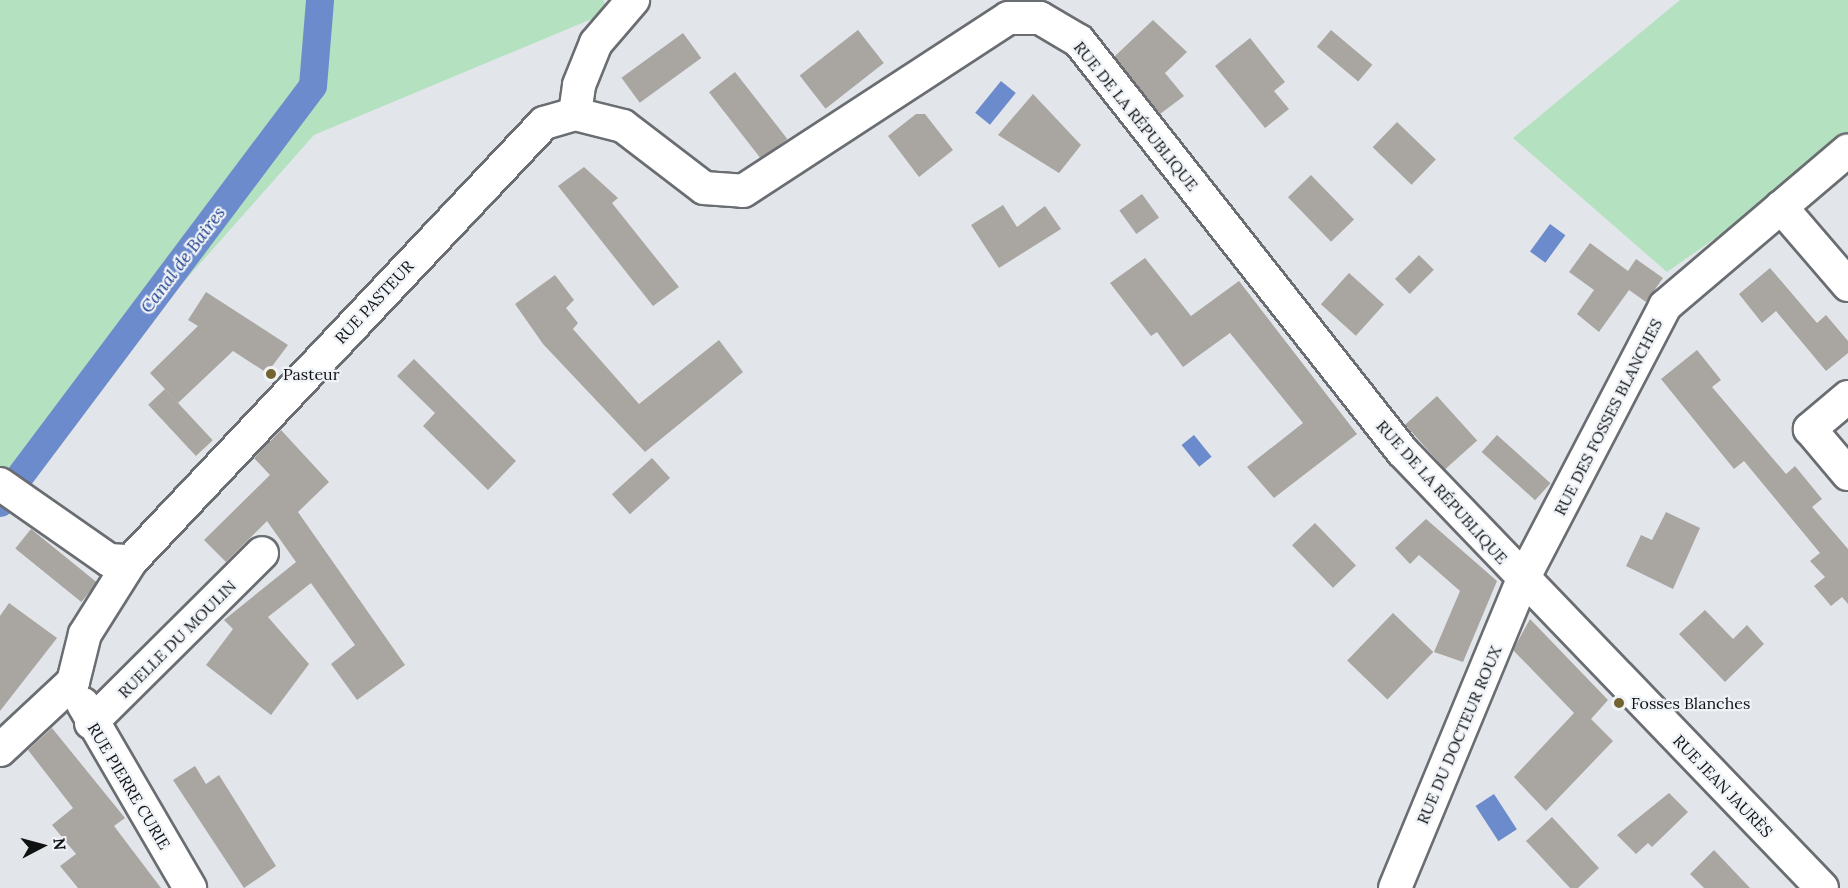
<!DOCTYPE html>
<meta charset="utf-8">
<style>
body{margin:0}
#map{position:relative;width:1848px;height:888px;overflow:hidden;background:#e2e6ea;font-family:Lora,serif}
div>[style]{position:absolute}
.green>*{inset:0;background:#b4e1bf}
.water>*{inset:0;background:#6c8bcd;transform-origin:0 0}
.canal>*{height:28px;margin:-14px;padding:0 14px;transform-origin:14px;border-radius:14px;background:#6c8bcd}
.building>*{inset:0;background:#a9a5a1;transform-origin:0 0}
.roads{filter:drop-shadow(2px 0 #6a6d71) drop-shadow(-2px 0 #6a6d71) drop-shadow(0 2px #6a6d71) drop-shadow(0 -2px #6a6d71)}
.minor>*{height:32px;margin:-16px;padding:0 16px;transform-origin:16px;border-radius:16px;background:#fff}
.dots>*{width:16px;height:16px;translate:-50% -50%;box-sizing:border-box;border:3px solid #eff3f7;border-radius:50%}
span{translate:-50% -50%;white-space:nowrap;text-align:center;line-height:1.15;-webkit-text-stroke:4.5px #eff3f7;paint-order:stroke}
.street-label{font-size:16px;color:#101112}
.poi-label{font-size:16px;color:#101112}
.left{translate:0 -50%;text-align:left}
.water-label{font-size:18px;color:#1e3e8d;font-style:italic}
.north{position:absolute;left:12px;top:816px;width:60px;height:60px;-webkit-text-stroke:4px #eff3f7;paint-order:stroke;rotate:84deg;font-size:16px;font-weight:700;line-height:24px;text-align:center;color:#101112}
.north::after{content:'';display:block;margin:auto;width:21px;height:27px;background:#101112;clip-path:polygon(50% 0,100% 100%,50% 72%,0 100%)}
</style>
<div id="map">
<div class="green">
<div style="clip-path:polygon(0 0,604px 0,606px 13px,314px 135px,0 489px)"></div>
<div style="clip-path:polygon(1680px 0,1848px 0,1848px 145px,1667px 272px,1513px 138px)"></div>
</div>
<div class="water">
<div style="left:1001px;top:81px;width:19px;height:41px;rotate:39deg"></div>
<div style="left:1550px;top:224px;width:19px;height:34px;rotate:36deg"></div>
<div style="left:1194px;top:435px;width:28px;height:16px;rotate:51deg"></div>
<div style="left:1494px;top:794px;width:42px;height:22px;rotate:57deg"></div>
</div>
<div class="canal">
<div style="left:0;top:503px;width:521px;rotate:-53.11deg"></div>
<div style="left:313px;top:86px;width:86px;rotate:-85.3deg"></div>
</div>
<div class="building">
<div style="clip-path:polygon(1153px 20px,1187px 52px,1165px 73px,1184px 96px,1160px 114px,1114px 57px)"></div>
<div style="left:858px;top:30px;width:42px;height:74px;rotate:52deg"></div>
<div style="left:1331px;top:30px;width:54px;height:22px;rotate:40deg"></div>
<div style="left:683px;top:33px;width:31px;height:76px;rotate:54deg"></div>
<div style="clip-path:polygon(1250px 38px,1285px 82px,1274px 91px,1289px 109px,1265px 128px,1215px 66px)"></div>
<div style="left:735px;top:72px;width:85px;height:33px;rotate:52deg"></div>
<div style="clip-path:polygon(1033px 94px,1081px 145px,1059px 173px,998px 135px)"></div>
<div style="clip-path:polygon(916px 114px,925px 114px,953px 150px,919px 177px,888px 136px)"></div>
<div style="left:1397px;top:122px;width:54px;height:35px;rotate:44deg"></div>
<div style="clip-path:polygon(584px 167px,618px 198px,612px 203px,679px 287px,653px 306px,558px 186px)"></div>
<div style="left:1311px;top:175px;width:62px;height:32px;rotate:46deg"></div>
<div style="left:1142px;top:194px;width:29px;height:28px;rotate:54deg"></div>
<div style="clip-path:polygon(1003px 205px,1017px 227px,1045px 206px,1061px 229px,999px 268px,971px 225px)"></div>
<div style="clip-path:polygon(1590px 243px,1628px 271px,1636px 259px,1663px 278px,1646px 302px,1629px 290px,1599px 332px,1577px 314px,1594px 290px,1569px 272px)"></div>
<div style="left:1419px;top:255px;width:21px;height:34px;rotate:45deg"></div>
<div style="clip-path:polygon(1145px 258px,1191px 316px,1239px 281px,1357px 434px,1274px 498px,1247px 467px,1303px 423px,1230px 333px,1183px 367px,1157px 332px,1151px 336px,1110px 283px)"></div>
<div style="clip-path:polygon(1770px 268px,1817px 323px,1826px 315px,1848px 341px,1848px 353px,1826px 371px,1776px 311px,1762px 323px,1739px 294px)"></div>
<div style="left:1349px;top:273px;width:47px;height:42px;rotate:42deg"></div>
<div style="clip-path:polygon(555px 275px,574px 300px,566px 308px,578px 323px,573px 329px,639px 404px,719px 340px,743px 372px,645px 452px,543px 344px,515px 304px)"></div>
<div style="clip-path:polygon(206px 292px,288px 345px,267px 373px,233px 351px,178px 403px,150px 373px,198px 326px,188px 320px)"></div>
<div style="clip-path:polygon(1697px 350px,1721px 380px,1712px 387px,1786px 474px,1795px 466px,1822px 499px,1812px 507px,1848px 549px,1848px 604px,1842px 597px,1831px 606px,1814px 586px,1825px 577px,1810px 561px,1820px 553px,1744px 461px,1734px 469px,1661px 379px)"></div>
<div style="clip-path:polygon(414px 359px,516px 461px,488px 490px,423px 426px,435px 413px,397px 376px)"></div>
<div style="left:165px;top:389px;width:70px;height:23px;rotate:47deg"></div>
<div style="left:1437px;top:396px;width:60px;height:43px;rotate:48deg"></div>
<div style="clip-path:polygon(281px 430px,329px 482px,298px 512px,405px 665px,357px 700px,331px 664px,355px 645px,311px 583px,268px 617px,309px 664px,271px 715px,206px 665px,233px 629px,224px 620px,296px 562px,267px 521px,226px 562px,204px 540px,270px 475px,254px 458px)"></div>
<div style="left:1497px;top:435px;width:72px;height:23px;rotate:42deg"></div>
<div style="left:652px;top:458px;width:27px;height:54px;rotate:48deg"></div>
<div style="clip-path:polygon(1666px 512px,1700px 528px,1673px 589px,1626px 566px,1641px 535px,1652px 540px)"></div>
<div style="clip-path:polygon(1426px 519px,1497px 581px,1463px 662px,1434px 652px,1460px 591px,1419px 555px,1410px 564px,1395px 548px)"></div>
<div style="left:1315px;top:523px;width:59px;height:32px;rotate:46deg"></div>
<div style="left:31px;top:529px;width:85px;height:25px;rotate:39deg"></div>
<div style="clip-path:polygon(9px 603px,57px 638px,0 711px,0 616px)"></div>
<div style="clip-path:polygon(1705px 610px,1733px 639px,1747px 625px,1764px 644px,1725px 682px,1679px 634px)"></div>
<div style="left:1393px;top:613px;width:56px;height:66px;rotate:44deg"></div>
<div style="clip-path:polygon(1530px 619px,1608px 700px,1591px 719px,1613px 741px,1546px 811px,1514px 777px,1574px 713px,1513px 650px)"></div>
<div style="clip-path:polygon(52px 728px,125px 818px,114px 826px,161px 888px,78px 888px,60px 866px,76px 854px,52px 825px,73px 808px,28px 750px)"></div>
<div style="clip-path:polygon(195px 766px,206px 784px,219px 775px,276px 866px,244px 888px,173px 780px)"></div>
<div style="clip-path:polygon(1669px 793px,1688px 812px,1652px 847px,1648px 843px,1636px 854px,1617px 835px)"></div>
<div style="clip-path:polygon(1552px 817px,1599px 868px,1578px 888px,1570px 888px,1526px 841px)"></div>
<div style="clip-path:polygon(1714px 850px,1750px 888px,1704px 888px,1690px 874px)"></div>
</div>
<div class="roads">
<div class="minor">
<div style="left:575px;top:114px;width:29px;rotate:-82deg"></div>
<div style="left:579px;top:85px;width:45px;rotate:-68deg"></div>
<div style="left:596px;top:43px;width:57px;rotate:-49.3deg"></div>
<div style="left:1781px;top:207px;width:103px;rotate:49.3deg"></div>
<div style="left:1848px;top:397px;width:50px;rotate:139.9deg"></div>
<div style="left:1810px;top:429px;width:59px;rotate:49.8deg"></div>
<div style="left:0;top:484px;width:133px;rotate:34.9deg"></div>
<div style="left:109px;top:560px;width:22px;rotate:3deg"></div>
<div style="left:83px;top:704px;width:213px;rotate:59.8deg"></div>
<div style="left:91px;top:723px;width:241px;rotate:-44.8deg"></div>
<div style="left:0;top:750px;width:100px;rotate:-43deg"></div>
<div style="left:73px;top:682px;width:49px;rotate:-76deg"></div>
<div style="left:85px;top:634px;width:86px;rotate:-57.8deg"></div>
<div style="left:131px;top:561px;width:602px;rotate:-46.68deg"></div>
<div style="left:544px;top:123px;width:32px;rotate:-16deg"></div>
<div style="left:575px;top:114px;width:49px;rotate:14deg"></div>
<div style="left:623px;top:126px;width:102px;rotate:37.4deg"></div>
<div style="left:704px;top:188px;width:39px;rotate:4deg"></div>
<div style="left:743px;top:191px;width:316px;rotate:-33.1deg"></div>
<div style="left:1008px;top:18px;width:32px"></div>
<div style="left:1040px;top:18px;width:45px;rotate:30.5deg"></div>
<div style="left:1079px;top:41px;width:522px;rotate:51.77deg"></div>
<div style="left:1402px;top:451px;width:606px;rotate:46.14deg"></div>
<div style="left:1395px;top:888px;width:332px;rotate:-67.5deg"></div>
<div style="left:1522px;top:581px;width:310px;rotate:-62.5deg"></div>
<div style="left:1665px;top:306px;width:240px;rotate:-40.4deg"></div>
</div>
</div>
<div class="dots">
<div style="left:271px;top:374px;background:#746331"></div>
<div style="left:1619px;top:703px;background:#746331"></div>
</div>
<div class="street-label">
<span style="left:1136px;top:116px;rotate:51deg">RUE DE LA RÉPUBLIQUE</span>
<span style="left:374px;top:302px;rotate:-47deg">RUE PASTEUR</span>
<span style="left:1608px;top:417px;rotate:-63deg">RUE DES FOSSES BLANCHES</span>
<span style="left:1442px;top:492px;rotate:48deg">RUE DE LA RÉPUBLIQUE</span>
<span style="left:177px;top:639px;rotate:-45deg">RUELLE DU MOULIN</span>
<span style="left:1459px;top:735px;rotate:-67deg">RUE DU DOCTEUR ROUX</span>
<span style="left:129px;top:786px;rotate:59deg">RUE PIERRE CURIE</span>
<span style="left:1723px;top:786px;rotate:46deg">RUE JEAN JAURÈS</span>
</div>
<div class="poi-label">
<span class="left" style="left:283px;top:374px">Pasteur</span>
<span class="left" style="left:1631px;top:703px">Fosses Blanches</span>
</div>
<div class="water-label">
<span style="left:183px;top:260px;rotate:-53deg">Canal de Baires</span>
</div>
<div class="north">N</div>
</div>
